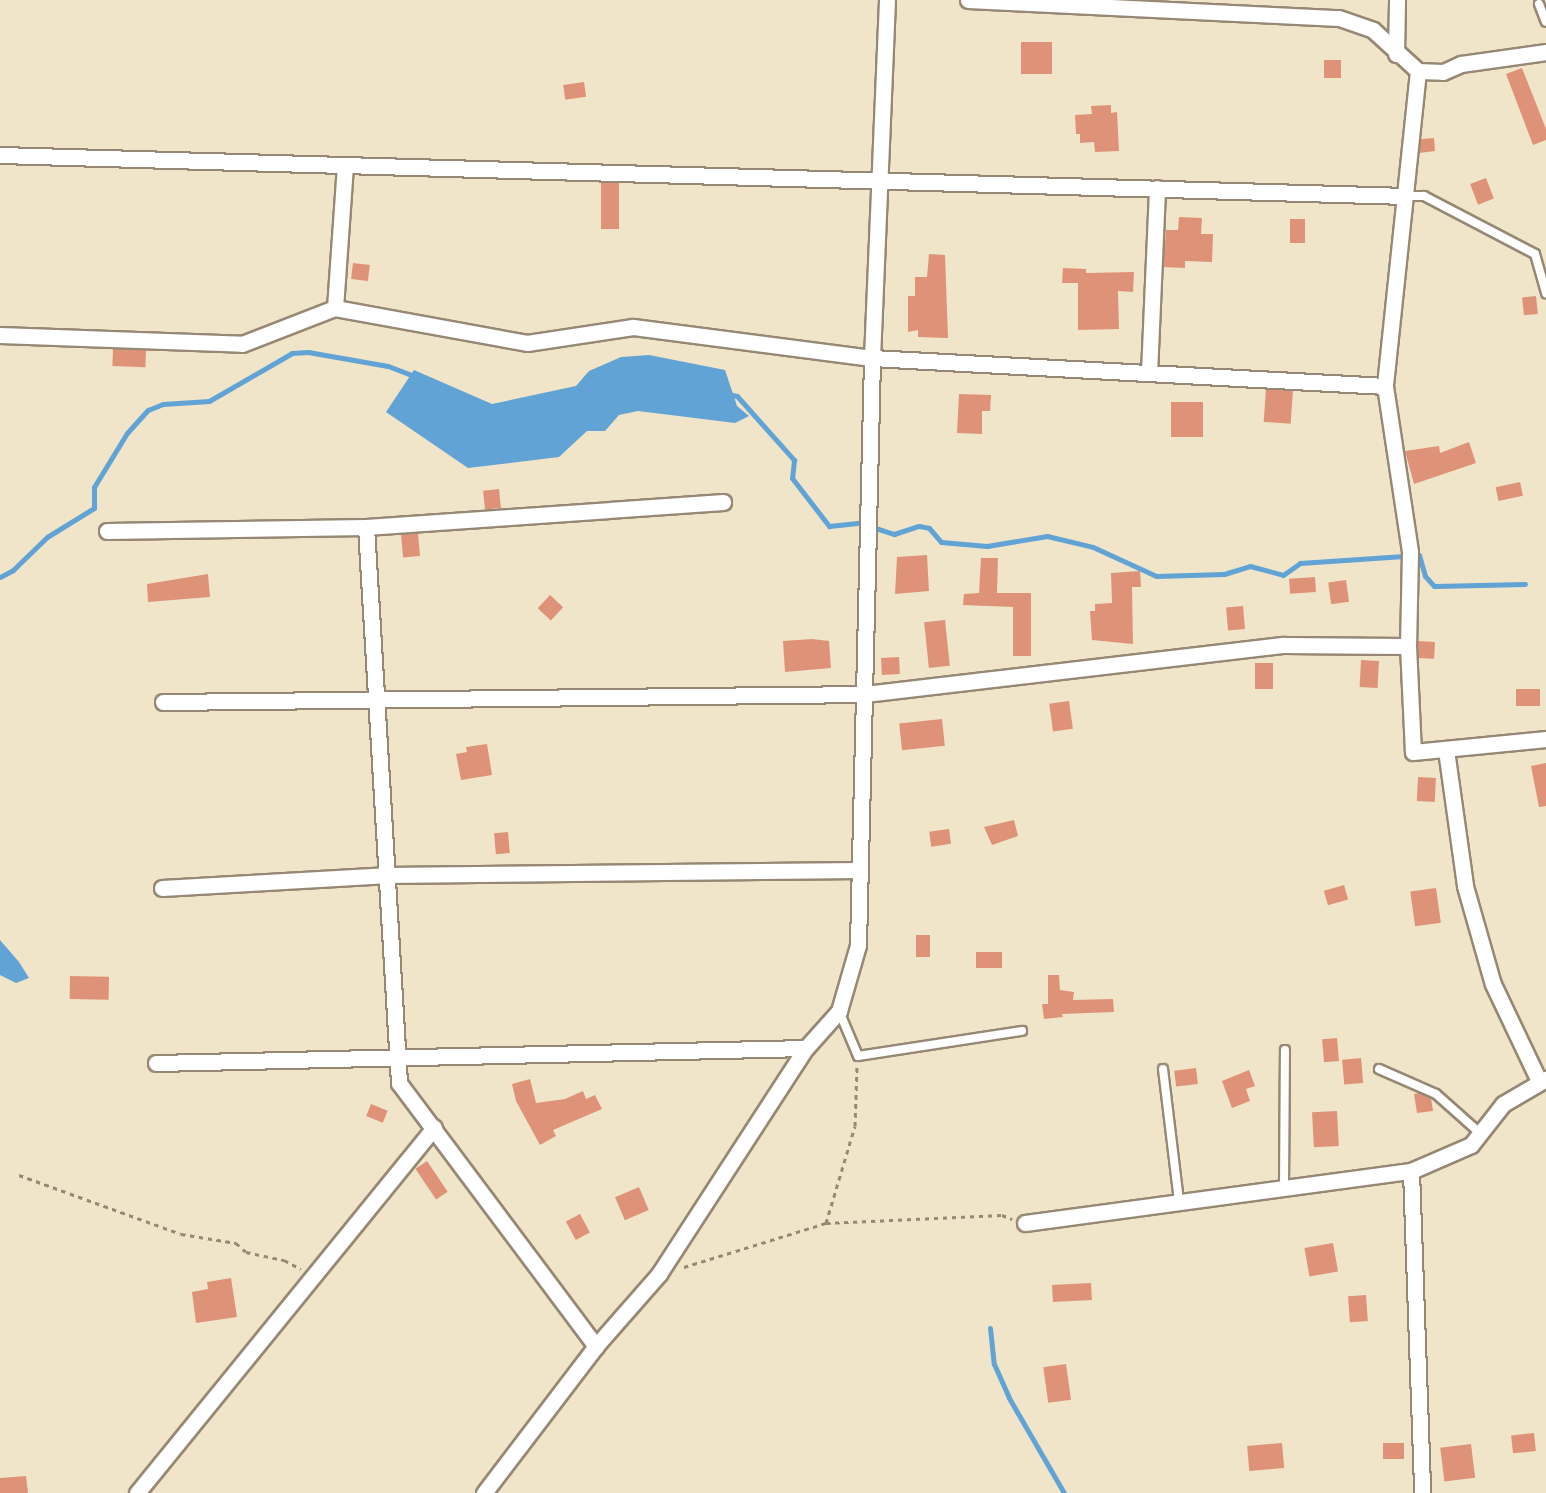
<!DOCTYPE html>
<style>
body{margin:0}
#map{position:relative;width:1546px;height:1493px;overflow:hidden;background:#f0e5c9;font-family:"Architects Daughter",sans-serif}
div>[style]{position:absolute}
.water>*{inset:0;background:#61a3d5}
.stream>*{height:5px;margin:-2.5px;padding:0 2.5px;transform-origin:2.5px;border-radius:2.5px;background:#61a3d5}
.building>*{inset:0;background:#de9378;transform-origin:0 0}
.path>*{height:3px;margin-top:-1.5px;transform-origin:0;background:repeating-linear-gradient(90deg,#968874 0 4.5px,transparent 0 9px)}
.roads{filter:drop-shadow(2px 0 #968874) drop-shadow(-2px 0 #968874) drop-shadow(0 2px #968874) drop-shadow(0 -2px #968874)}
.service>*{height:8px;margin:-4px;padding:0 4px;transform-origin:4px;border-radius:4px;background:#fff}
.minor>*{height:15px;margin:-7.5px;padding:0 7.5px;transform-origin:7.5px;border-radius:7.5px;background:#fff}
span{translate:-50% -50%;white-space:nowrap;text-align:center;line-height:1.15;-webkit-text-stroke:4.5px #fdfcf7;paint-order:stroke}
</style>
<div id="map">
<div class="water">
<div style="clip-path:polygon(649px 355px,725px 370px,737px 406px,749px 416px,735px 423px,638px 411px,619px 415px,605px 431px,587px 431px,559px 457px,468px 468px,386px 412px,414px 370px,492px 404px,576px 386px,589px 371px,621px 357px)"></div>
<div style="clip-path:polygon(0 940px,19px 962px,29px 978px,16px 983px,0 975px)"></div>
</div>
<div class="stream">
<div style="left:728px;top:394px;width:9px;rotate:13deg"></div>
<div style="left:737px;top:396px;width:86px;rotate:48.3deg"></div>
<div style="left:794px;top:460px;width:18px;rotate:96deg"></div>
<div style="left:792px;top:478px;width:61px;rotate:52.4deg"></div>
<div style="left:829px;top:526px;width:31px;rotate:-6deg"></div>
<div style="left:860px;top:523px;width:36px;rotate:18deg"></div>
<div style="left:894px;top:534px;width:26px;rotate:-18deg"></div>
<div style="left:919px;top:526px;width:10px;rotate:11deg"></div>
<div style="left:929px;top:528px;width:18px;rotate:49deg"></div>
<div style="left:941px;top:542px;width:46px;rotate:5deg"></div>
<div style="left:987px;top:546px;width:61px;rotate:-9.5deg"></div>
<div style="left:1047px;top:536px;width:47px;rotate:13.4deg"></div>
<div style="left:1093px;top:547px;width:69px;rotate:24.7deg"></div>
<div style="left:1156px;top:576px;width:68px;rotate:-1.7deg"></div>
<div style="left:1224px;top:574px;width:27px;rotate:-17deg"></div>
<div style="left:1250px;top:566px;width:34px;rotate:15deg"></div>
<div style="left:1283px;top:575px;width:21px;rotate:-35deg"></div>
<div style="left:1300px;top:563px;width:119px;rotate:-3.8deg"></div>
<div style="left:1419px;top:555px;width:22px;rotate:74deg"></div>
<div style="left:1425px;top:576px;width:13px;rotate:48deg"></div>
<div style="left:1434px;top:586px;width:91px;rotate:-1.3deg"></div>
<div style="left:0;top:577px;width:15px;rotate:-28deg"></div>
<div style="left:13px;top:570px;width:47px;rotate:-44.1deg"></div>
<div style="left:47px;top:537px;width:55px;rotate:-31.7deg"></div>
<div style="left:94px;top:508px;width:21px;rotate:-90deg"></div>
<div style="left:94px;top:487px;width:63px;rotate:-58.6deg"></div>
<div style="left:127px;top:433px;width:31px;rotate:-48deg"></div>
<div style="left:148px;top:410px;width:16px;rotate:-22deg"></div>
<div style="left:163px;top:404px;width:46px;rotate:-3.7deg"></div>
<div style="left:209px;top:401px;width:96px;rotate:-30deg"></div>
<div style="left:292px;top:353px;width:16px;rotate:-4deg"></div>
<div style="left:308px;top:352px;width:81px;rotate:9.9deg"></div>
<div style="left:388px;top:366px;width:31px;rotate:21deg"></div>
<div style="left:990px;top:1328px;width:36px;rotate:84deg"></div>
<div style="left:994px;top:1364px;width:37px;rotate:66deg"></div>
<div style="left:1009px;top:1398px;width:110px;rotate:59.9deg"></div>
</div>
<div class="building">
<div style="left:1021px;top:42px;width:31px;height:32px"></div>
<div style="left:1324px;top:60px;width:17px;height:18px"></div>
<div style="clip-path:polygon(1522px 68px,1546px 129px,1546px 140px,1533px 145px,1506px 74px)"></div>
<div style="left:584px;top:82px;width:15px;height:21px;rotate:82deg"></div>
<div style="clip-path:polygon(1111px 105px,1111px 113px,1117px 112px,1119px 151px,1095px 152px,1094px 142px,1080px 143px,1080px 134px,1076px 134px,1075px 115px,1092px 114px,1091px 106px)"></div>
<div style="clip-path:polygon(1434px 138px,1435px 151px,1419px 153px,1421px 139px)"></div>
<div style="left:1486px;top:178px;width:22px;height:17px;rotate:69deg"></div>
<div style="left:601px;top:183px;width:18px;height:46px"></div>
<div style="clip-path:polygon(1179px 217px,1202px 218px,1201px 234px,1213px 234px,1212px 262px,1185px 261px,1185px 268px,1163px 267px,1166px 230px,1178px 230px)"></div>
<div style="left:1290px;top:219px;width:15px;height:24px"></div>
<div style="clip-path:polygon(929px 254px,945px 255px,948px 338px,918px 337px,918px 330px,908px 332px,908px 296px,915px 296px,915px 277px,927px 277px)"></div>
<div style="left:353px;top:263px;width:17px;height:16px;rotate:7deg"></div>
<div style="clip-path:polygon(1063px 268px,1086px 269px,1086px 273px,1134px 272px,1133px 292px,1118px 291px,1119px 329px,1078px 330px,1078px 283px,1062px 283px)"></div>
<div style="left:1536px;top:296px;width:18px;height:14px;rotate:84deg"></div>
<div style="left:113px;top:349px;width:33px;height:17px;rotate:2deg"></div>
<div style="left:1266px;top:389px;width:27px;height:33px;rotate:4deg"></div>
<div style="clip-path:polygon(959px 394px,991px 395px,990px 411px,982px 411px,982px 434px,957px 433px)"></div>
<div style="left:1171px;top:402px;width:32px;height:35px"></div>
<div style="clip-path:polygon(1469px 442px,1476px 463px,1414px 484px,1405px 451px,1439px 446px,1440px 453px)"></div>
<div style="left:1520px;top:482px;width:14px;height:25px;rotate:78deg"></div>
<div style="left:499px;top:489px;width:19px;height:16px;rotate:84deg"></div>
<div style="left:418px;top:533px;width:23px;height:17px;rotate:85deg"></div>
<div style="clip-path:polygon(927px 555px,929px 591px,895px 594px,897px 557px)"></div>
<div style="clip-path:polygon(981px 558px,998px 558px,997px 593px,1031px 593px,1031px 656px,1013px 656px,1013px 607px,963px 605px,964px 594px,979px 593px)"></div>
<div style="clip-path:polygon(1140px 571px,1141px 587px,1132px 587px,1133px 644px,1092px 640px,1090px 611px,1095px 611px,1095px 604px,1112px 603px,1111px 573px)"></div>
<div style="clip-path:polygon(208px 574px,210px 597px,148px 602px,147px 584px)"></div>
<div style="left:1315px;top:577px;width:15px;height:26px;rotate:86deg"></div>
<div style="left:1346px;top:580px;width:22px;height:18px;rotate:82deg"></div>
<div style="left:550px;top:595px;width:18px;height:18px;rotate:43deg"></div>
<div style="left:1243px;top:606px;width:23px;height:17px;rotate:85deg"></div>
<div style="left:945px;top:620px;width:46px;height:21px;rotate:84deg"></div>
<div style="clip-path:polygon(812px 639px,829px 641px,831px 668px,785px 672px,783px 641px)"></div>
<div style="left:1418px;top:641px;width:17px;height:17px;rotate:3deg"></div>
<div style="left:899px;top:657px;width:17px;height:18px;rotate:87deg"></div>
<div style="left:1361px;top:660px;width:18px;height:27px;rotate:3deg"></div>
<div style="left:1255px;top:663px;width:18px;height:26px"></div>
<div style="left:1516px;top:689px;width:24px;height:17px"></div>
<div style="left:1069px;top:701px;width:28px;height:20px;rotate:82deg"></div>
<div style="left:942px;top:719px;width:27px;height:43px;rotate:84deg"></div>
<div style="clip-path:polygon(487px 744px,492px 775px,461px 780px,456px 754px,467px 752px,466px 747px)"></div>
<div style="clip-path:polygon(1546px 763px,1546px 806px,1539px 807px,1531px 766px)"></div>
<div style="left:1418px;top:777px;width:18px;height:24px;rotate:3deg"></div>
<div style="clip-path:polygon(1014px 820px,1018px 836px,992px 845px,984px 827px)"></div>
<div style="left:949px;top:829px;width:15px;height:20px;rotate:82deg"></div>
<div style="left:508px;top:832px;width:21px;height:14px;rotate:85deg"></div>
<div style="left:1344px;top:885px;width:15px;height:21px;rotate:74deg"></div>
<div style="left:1436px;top:888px;width:35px;height:26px;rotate:82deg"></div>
<div style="left:916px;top:935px;width:14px;height:22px"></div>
<div style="left:1002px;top:952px;width:16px;height:26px;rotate:90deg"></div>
<div style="clip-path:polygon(1048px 975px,1059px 975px,1060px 990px,1074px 992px,1073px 1000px,1113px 999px,1114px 1012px,1062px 1014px,1063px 1017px,1044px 1019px,1042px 1004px,1048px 1004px)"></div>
<div style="left:70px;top:976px;width:39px;height:23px;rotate:1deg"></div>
<div style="left:1337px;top:1038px;width:23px;height:15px;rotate:85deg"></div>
<div style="left:1361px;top:1058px;width:25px;height:19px;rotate:85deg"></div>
<div style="left:1196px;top:1068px;width:16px;height:22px;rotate:83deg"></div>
<div style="clip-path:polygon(1249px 1070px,1255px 1086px,1246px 1089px,1250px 1101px,1232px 1108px,1222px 1081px)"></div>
<div style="clip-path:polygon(530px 1079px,536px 1103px,565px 1099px,583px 1091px,586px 1099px,595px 1095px,602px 1109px,553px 1130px,556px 1136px,540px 1145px,516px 1101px,512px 1084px)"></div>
<div style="clip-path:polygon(1419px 1093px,1431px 1098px,1433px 1111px,1417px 1113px,1414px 1094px)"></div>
<div style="left:371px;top:1104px;width:18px;height:13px;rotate:22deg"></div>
<div style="left:1337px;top:1111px;width:35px;height:25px;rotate:87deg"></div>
<div style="left:427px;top:1161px;width:37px;height:14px;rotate:56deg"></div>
<div style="left:639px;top:1187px;width:25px;height:26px;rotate:67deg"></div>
<div style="left:580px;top:1214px;width:21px;height:16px;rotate:62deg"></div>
<div style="left:1333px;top:1243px;width:29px;height:29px;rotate:80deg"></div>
<div style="clip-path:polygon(231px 1278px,237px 1317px,196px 1323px,192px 1292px,208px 1289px,207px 1282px)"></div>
<div style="left:1091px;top:1283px;width:17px;height:39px;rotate:87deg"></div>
<div style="left:1366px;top:1295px;width:26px;height:18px;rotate:86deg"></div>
<div style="left:1066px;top:1364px;width:36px;height:23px;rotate:82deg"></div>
<div style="left:1534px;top:1433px;width:18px;height:23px;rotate:84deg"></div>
<div style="left:1282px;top:1443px;width:25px;height:35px;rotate:85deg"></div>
<div style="left:1383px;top:1443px;width:21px;height:16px"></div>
<div style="left:1471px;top:1444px;width:34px;height:31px;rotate:83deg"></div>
<div style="clip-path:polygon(26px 1476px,28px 1493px,0 1493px,0 1478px)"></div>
</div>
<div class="path">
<div style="left:19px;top:1175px;width:172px;rotate:20deg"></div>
<div style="left:181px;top:1234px;width:56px;rotate:9.3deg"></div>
<div style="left:236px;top:1243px;width:13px;rotate:42deg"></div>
<div style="left:246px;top:1252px;width:39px;rotate:12deg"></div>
<div style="left:284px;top:1260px;width:19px;rotate:28deg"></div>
<div style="left:826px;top:1223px;width:101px;rotate:-73.4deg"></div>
<div style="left:855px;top:1126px;width:59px;rotate:-88.1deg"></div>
<div style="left:684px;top:1267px;width:149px;rotate:-17.2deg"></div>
<div style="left:826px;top:1223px;width:176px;rotate:-2.6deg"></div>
<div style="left:1002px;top:1215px;width:11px;rotate:22deg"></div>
</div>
<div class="roads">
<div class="service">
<div style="left:1539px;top:4px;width:19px;rotate:69deg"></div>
<div style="left:1405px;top:196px;width:19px"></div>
<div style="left:1424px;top:196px;width:125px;rotate:27.6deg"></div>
<div style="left:1535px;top:254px;width:41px;rotate:74.2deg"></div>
<div style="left:839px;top:1011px;width:49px;rotate:67.1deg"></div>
<div style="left:858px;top:1056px;width:166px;rotate:-8.7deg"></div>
<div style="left:1163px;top:1069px;width:134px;rotate:83.1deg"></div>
<div style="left:1379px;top:1069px;width:62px;rotate:23.7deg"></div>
<div style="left:1436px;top:1094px;width:59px;rotate:41.6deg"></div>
<div style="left:1284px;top:1188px;width:138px;rotate:-89.6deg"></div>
</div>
<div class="minor">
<div style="left:968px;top:0;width:371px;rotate:2.8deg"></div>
<div style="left:1339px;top:18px;width:36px;rotate:19deg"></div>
<div style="left:1373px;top:30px;width:61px;rotate:42.3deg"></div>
<div style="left:1418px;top:71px;width:25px;rotate:2deg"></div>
<div style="left:1443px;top:72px;width:20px;rotate:-24deg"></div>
<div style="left:1461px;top:64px;width:86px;rotate:-8deg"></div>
<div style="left:1396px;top:54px;width:54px;rotate:-88.9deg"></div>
<div style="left:1418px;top:71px;width:317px;rotate:96deg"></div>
<div style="left:1385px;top:386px;width:168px;rotate:81.4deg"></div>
<div style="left:1410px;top:552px;width:94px;rotate:91.2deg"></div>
<div style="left:1408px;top:646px;width:106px;rotate:87.3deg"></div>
<div style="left:1413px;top:752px;width:134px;rotate:-5.6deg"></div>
<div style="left:0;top:155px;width:1404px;rotate:1.67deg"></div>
<div style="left:335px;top:308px;width:143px;rotate:-86deg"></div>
<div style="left:0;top:335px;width:242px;rotate:2.1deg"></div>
<div style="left:242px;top:344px;width:100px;rotate:-21.2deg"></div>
<div style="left:335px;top:308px;width:195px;rotate:10.3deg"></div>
<div style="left:527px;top:343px;width:107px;rotate:-8.6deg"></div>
<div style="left:633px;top:327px;width:241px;rotate:7.4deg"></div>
<div style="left:872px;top:358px;width:514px;rotate:3.12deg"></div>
<div style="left:1149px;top:373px;width:185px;rotate:-87.5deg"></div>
<div style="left:366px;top:527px;width:557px;rotate:86.6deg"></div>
<div style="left:399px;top:1083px;width:329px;rotate:53.2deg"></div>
<div style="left:107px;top:531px;width:259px;rotate:-0.9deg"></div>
<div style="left:366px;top:527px;width:358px;rotate:-4deg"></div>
<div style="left:163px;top:702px;width:702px;rotate:-0.65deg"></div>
<div style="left:865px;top:694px;width:422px;rotate:-6.7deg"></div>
<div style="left:1284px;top:645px;width:124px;rotate:0.5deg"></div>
<div style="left:1446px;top:750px;width:137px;rotate:82deg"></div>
<div style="left:1465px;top:886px;width:102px;rotate:74.1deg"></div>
<div style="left:1493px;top:984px;width:107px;rotate:64.6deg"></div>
<div style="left:162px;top:888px;width:223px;rotate:-3.3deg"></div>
<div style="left:385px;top:875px;width:475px;rotate:-0.6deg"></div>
<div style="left:156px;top:1063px;width:650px;rotate:-1.32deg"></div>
<div style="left:1411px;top:1171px;width:322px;rotate:88deg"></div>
<div style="left:1025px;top:1223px;width:389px;rotate:-7.7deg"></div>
<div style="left:1411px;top:1171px;width:65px;rotate:-23.4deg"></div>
<div style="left:1471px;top:1145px;width:52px;rotate:-52deg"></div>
<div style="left:1503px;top:1104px;width:50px;rotate:-30.2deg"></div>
<div style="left:137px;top:1493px;width:471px;rotate:-50.9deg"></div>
<div style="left:484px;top:1493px;width:185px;rotate:-52.7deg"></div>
<div style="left:596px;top:1346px;width:96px;rotate:-48.8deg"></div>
<div style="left:659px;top:1274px;width:270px;rotate:-57deg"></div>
<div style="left:806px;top:1048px;width:50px;rotate:-48.3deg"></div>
<div style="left:839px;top:1011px;width:69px;rotate:-73.9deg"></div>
<div style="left:858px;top:945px;width:587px;rotate:-88.63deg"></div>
<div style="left:872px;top:358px;width:358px;rotate:-87.6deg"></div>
</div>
</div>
</div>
